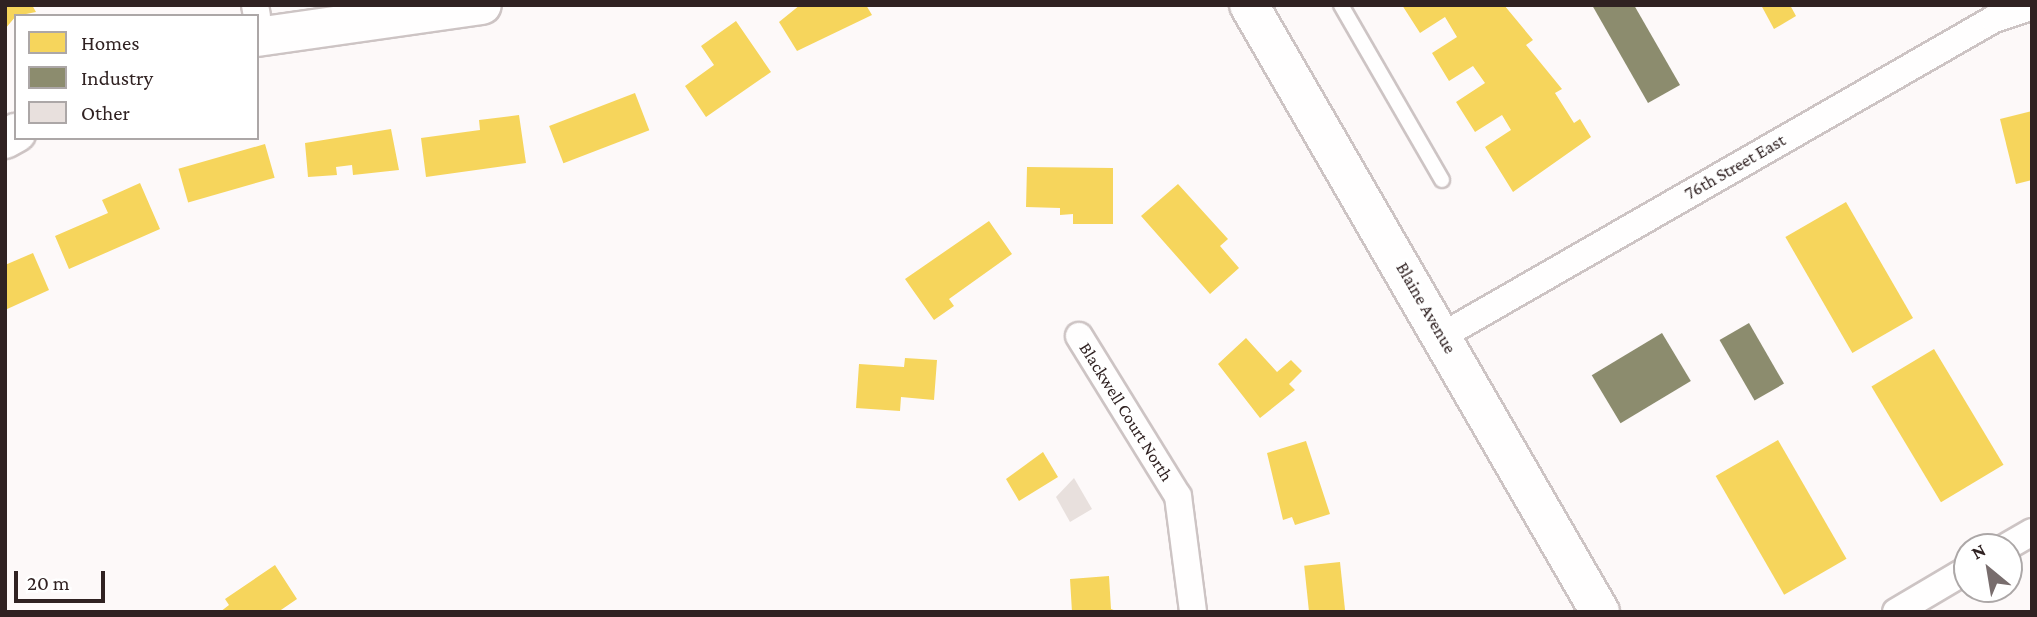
<!DOCTYPE html>
<style>
body{margin:0}
#map{position:relative;width:2037px;height:617px;overflow:hidden;background:#fdf9f9;font-family:"Crimson Pro",serif}
div>[style]{position:absolute}
.homes>*{inset:0;background:#f6d55c;transform-origin:0 0}
.industry>*{inset:0;background:#8c8c6e;transform-origin:0 0}
.building>*{inset:0;background:#e8e0dd}
.roads{filter:drop-shadow(2px 0 #cdc4c4) drop-shadow(-2px 0 #cdc4c4) drop-shadow(0 2px #cdc4c4) drop-shadow(0 -2px #cdc4c4)}
.lane>*{height:14px;margin:-7px;padding:0 7px;transform-origin:7px;border-radius:7px;background:#fffefe}
.street>*{height:26px;margin:-13px;padding:0 13px;transform-origin:13px;border-radius:13px;background:#fffefe}
.secondary>*{height:38px;margin:-19px;padding:0 19px;transform-origin:19px;border-radius:19px;background:#fffefe}
span{translate:-50% -50%;white-space:nowrap;text-align:center;line-height:1.15;-webkit-text-stroke:7px #fff;paint-order:stroke}
.street-label{font-size:18px;color:#302222}
.frame{position:absolute;inset:0;border:7px solid #302222;pointer-events:none}
.legend{position:absolute;left:14px;top:14px;width:245px;height:126px;box-sizing:border-box;background:#fff;border:2px solid #aca7a7;margin:0;padding:9px 12px;list-style:none;font-size:21px;color:#302222}
.legend li{display:flex;align-items:center;gap:14px;height:35px}
.legend b{width:35px;border:2px solid #aca7a7}
.north{position:absolute;left:1953px;top:533px;width:70px;height:70px;box-sizing:border-box;background:#fff;border:2px solid #aca7a7;border-radius:50%;rotate:330deg;font-size:19px;font-weight:700;line-height:28px;text-align:center;color:#302222}
.north::after{content:'';display:block;margin:auto;width:24px;height:32px;background:#786d6d;clip-path:polygon(50% 0,100% 100%,50% 72%,0 100%)}
.scale{position:absolute;left:14px;top:571px;width:91px;height:32px;box-sizing:border-box;border:4px solid #302222;border-top:0;padding-left:9px;font-size:21px;line-height:24px;white-space:nowrap;color:#302222;-webkit-text-stroke:5px #fff;paint-order:stroke}
</style>
<div id="map">
<div class="homes">
<div style="clip-path:polygon(5px 5px,32px 5px,36px 12px,16px 16px,5px 29px)"></div>
<div style="clip-path:polygon(800px 5px,866px 5px,872px 15px,797px 51px,779px 22px)"></div>
<div style="clip-path:polygon(1402px 5px,1504px 5px,1533px 40px,1526px 45px,1562px 89px,1555px 93px,1574px 123px,1580px 119px,1591px 137px,1513px 192px,1485px 147px,1511px 130px,1502px 115px,1475px 132px,1456px 102px,1485px 83px,1473px 66px,1449px 81px,1432px 53px,1457px 37px,1445px 17px,1420px 33px)"></div>
<div style="clip-path:polygon(1761px 5px,1790px 5px,1796px 16px,1774px 29px)"></div>
<div style="clip-path:polygon(736px 21px,771px 72px,706px 117px,685px 86px,714px 65px,701px 46px)"></div>
<div style="left:635px;top:93px;width:40px;height:92px;rotate:69deg"></div>
<div style="clip-path:polygon(2032px 111px,2032px 180px,2016px 184px,2000px 119px)"></div>
<div style="clip-path:polygon(519px 115px,526px 163px,426px 177px,421px 138px,480px 130px,479px 120px)"></div>
<div style="clip-path:polygon(391px 129px,399px 170px,353px 175px,352px 165px,336px 167px,337px 175px,308px 177px,305px 143px)"></div>
<div style="left:265px;top:144px;width:35px;height:90px;rotate:74deg"></div>
<div style="clip-path:polygon(1027px 167px,1113px 168px,1113px 224px,1073px 224px,1073px 214px,1060px 215px,1060px 208px,1026px 207px)"></div>
<div style="clip-path:polygon(140px 183px,160px 229px,69px 269px,55px 236px,108px 213px,102px 200px)"></div>
<div style="clip-path:polygon(1178px 184px,1228px 239px,1220px 246px,1239px 268px,1210px 294px,1141px 216px)"></div>
<div style="left:1846px;top:202px;width:134px;height:70px;rotate:60deg"></div>
<div style="clip-path:polygon(989px 221px,1012px 254px,949px 299px,954px 306px,934px 320px,905px 279px)"></div>
<div style="clip-path:polygon(33px 253px,49px 290px,5px 310px,5px 265px)"></div>
<div style="clip-path:polygon(1246px 338px,1277px 372px,1291px 360px,1302px 371px,1289px 384px,1295px 390px,1260px 418px,1218px 364px)"></div>
<div style="left:1934px;top:349px;width:135px;height:73px;rotate:59deg"></div>
<div style="clip-path:polygon(905px 358px,937px 360px,934px 400px,901px 397px,900px 411px,856px 408px,859px 364px,904px 367px)"></div>
<div style="left:1778px;top:440px;width:137px;height:72px;rotate:60deg"></div>
<div style="clip-path:polygon(1306px 441px,1330px 514px,1295px 525px,1292px 517px,1283px 520px,1267px 453px)"></div>
<div style="clip-path:polygon(1043px 452px,1058px 477px,1019px 501px,1006px 479px)"></div>
<div style="left:1340px;top:562px;width:50px;height:36px;rotate:84deg"></div>
<div style="clip-path:polygon(275px 565px,297px 599px,278px 612px,220px 612px,229px 605px,225px 599px)"></div>
<div style="clip-path:polygon(1109px 576px,1111px 609px,1119px 612px,1072px 612px,1070px 579px)"></div>
</div>
<div class="industry">
<div style="clip-path:polygon(1592px 5px,1634px 5px,1680px 85px,1648px 103px)"></div>
<div style="left:1749px;top:323px;width:70px;height:34px;rotate:60deg"></div>
<div style="left:1662px;top:333px;width:56px;height:82px;rotate:59deg"></div>
</div>
<div class="building">
<div style="clip-path:polygon(1074px 478px,1092px 509px,1070px 522px,1056px 497px)"></div>
</div>
<div class="roads">
<div class="lane">
<div style="left:1341px;top:5px;width:202px;rotate:60deg"></div>
</div>
<div class="street">
<div style="left:255px;top:5px;width:11px;rotate:80deg"></div>
<div style="left:1079px;top:336px;width:188px;rotate:58.3deg"></div>
<div style="left:1178px;top:496px;width:117px;rotate:82.6deg"></div>
<div style="left:1442px;top:336px;width:637px;rotate:-29.87deg"></div>
<div style="left:1994px;top:19px;width:40px;rotate:-18deg"></div>
<div style="left:2006px;top:547px;width:30px;rotate:-30deg"></div>
<div style="left:1896px;top:612px;width:82px;rotate:-30.6deg"></div>
</div>
<div class="secondary">
<div style="left:1249px;top:5px;width:701px;rotate:59.96deg"></div>
<div style="left:257px;top:37px;width:227px;rotate:-8.1deg"></div>
<div style="left:5px;top:139px;width:13px;rotate:-29deg"></div>
</div>
</div>
<div class="street-label">
<span style="left:1735px;top:167px;rotate:-30deg">76th Street East</span>
<span style="left:1426px;top:308px;rotate:60deg">Blaine Avenue</span>
<span style="left:1126px;top:412px;rotate:58deg">Blackwell Court North</span>
</div>
<div class="frame"></div>
<ul class="legend">
<li><b style="height:19px;background:#f6d55c"></b>Homes</li>
<li><b style="height:19px;background:#8c8c6e"></b>Industry</li>
<li><b style="height:19px;background:#e8e0dd"></b>Other</li>
</ul>
<div class="north">N</div>
<div class="scale">20 m</div>
</div>
